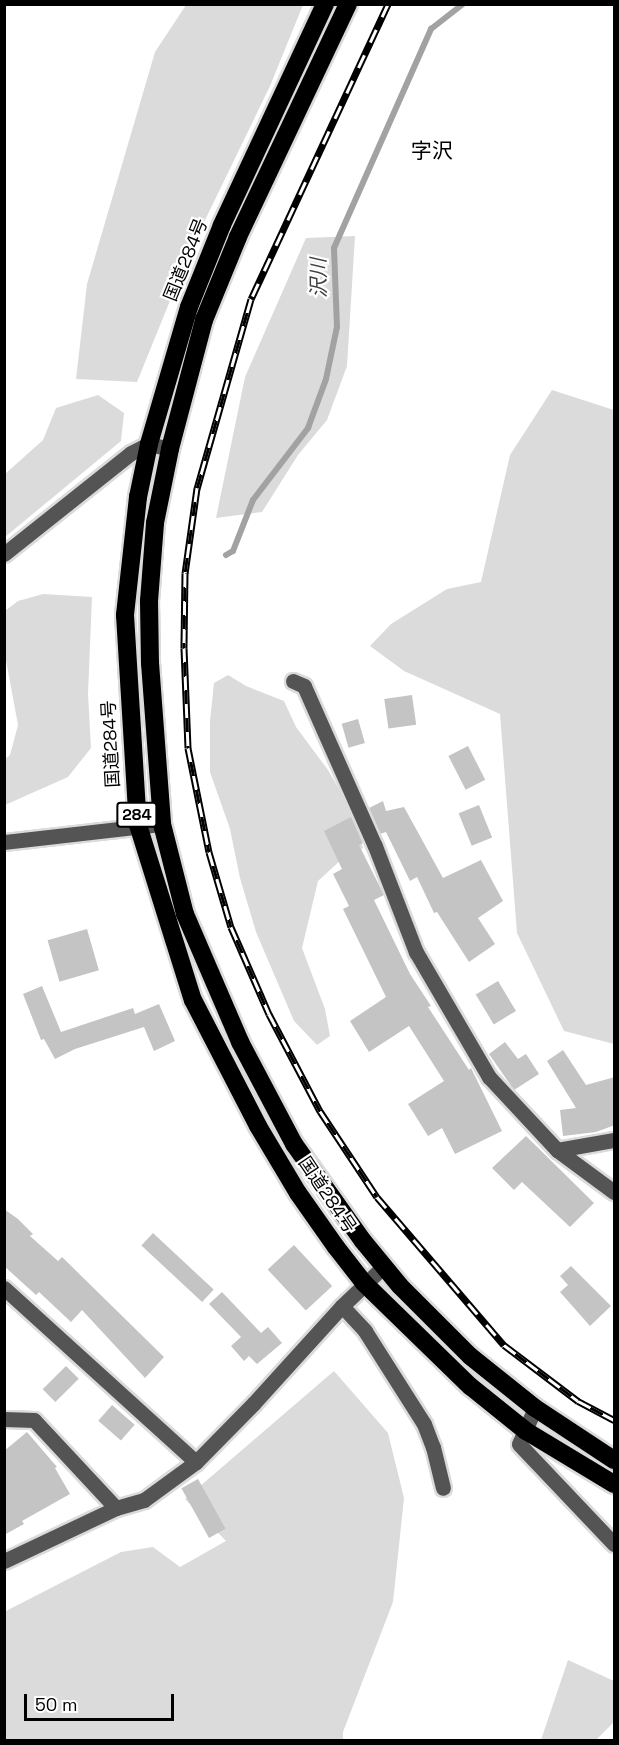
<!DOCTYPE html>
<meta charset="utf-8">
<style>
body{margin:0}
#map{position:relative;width:619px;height:1745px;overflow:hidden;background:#fff;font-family:"Space Grotesk","Noto Sans JP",sans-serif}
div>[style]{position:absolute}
.green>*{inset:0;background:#dbdbdb}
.stream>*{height:6px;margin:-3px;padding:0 3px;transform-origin:3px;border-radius:3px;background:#a2a2a2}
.building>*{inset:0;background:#c4c4c4;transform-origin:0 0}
.roads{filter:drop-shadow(2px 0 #dbdbdb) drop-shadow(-2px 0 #dbdbdb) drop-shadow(0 2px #dbdbdb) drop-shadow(0 -2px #dbdbdb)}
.minor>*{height:15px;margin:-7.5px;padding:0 7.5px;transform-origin:7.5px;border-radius:7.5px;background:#545454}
.highway>*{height:18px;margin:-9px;padding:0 9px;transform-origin:9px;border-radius:9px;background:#000}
.rail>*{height:7px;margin-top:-3.5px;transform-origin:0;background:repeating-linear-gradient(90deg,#fff 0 14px,#000 0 28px);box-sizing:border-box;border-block:2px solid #000}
span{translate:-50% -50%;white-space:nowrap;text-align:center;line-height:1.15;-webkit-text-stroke:4.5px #fff;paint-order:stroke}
.shield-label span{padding:2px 4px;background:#fff;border:2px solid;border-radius:4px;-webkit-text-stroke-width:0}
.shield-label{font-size:16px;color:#000;font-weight:700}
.street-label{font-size:18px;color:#000}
.water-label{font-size:20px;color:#434343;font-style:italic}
.quarter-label{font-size:21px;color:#000}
.frame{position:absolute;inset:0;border:6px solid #000;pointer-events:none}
.scale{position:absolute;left:24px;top:1694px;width:150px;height:27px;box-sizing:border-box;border:3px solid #000;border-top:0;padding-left:8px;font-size:18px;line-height:21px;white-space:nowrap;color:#000;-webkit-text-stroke:4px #fff;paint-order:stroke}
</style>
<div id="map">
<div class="green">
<div style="clip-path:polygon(186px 5px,303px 5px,270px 86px,191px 249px,137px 382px,76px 379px,87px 284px,155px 52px)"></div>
<div style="clip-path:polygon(355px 236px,347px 366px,327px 420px,298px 455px,262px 512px,216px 518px,245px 377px,306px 238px)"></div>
<div style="clip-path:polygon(552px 390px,614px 410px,614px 1044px,564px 1031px,517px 933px,500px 714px,404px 671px,370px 646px,391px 624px,447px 589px,481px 582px,510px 455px)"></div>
<div style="clip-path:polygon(98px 395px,124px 413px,121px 441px,5px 537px,5px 474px,43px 440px,56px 408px)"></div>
<div style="clip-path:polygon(43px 594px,92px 597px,88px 694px,91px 748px,68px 777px,5px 805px,5px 759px,10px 755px,18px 725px,5px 655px,5px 611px,18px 601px)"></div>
<div style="clip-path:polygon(228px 675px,246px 686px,284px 701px,296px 727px,328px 770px,352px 811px,363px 848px,342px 859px,318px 881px,302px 948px,325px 1009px,330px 1036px,317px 1045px,294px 1021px,256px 932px,240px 878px,230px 829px,210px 772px,210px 721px,214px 683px)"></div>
<div style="clip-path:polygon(334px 1371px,388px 1433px,404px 1498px,393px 1602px,343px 1732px,343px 1740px,5px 1740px,4px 1612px,121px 1552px,153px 1547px,180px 1567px,226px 1541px,185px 1499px)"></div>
<div style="clip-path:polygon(568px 1660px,614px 1681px,614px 1722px,596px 1740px,541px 1740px)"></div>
</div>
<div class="stream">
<div style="left:226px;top:555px;width:8px;rotate:-30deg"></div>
<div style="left:233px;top:551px;width:55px;rotate:-68.6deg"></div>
<div style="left:253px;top:500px;width:91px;rotate:-52.6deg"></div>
<div style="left:308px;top:428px;width:52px;rotate:-69.8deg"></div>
<div style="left:326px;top:379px;width:53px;rotate:-78.1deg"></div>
<div style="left:337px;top:327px;width:79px;rotate:-92.2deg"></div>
<div style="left:334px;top:248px;width:240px;rotate:-66.1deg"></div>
<div style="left:431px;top:29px;width:41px;rotate:-38deg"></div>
</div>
<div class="building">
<div style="left:412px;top:695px;width:30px;height:28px;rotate:82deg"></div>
<div style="left:358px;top:719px;width:25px;height:17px;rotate:74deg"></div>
<div style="left:468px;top:746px;width:38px;height:22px;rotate:63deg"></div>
<div style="clip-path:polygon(383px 801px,386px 811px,404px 807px,443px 878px,481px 860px,503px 901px,478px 918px,495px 944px,469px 962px,437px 912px,434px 913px,417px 877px,410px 881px,386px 832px,380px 834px,369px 808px)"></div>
<div style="left:479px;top:805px;width:35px;height:22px;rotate:68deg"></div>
<div style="clip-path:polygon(351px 817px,363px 843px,359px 845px,384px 895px,374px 900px,410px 974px,431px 1006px,428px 1007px,469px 1070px,471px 1068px,502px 1131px,455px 1154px,442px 1128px,428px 1136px,408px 1104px,444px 1081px,409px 1026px,369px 1052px,350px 1021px,386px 997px,343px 909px,349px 906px,333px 874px,342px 869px,324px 831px)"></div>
<div style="left:87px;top:929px;width:43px;height:41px;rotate:74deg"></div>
<div style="left:498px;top:981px;width:35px;height:26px;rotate:59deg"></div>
<div style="clip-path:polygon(42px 986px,61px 1032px,133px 1008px,135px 1014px,159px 1004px,175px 1041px,154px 1051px,144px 1027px,75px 1049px,55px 1059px,44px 1039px,41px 1040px,23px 994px)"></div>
<div style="clip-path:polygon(505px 1042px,518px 1059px,526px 1054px,539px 1074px,514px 1090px,489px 1054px)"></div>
<div style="clip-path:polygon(563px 1050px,586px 1085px,615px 1077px,615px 1125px,596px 1132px,563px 1136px,560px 1110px,576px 1108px,547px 1061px)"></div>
<div style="clip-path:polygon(526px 1136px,594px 1203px,570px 1227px,522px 1182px,514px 1190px,492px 1168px)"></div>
<div style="clip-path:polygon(4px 1209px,18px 1219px,33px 1234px,30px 1236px,58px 1261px,62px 1257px,164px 1357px,145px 1378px,82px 1310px,71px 1322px,39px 1292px,36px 1295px,4px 1266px)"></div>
<div style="left:153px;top:1233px;width:83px;height:17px;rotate:43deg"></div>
<div style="left:294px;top:1245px;width:56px;height:36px;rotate:47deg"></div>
<div style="clip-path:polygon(571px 1266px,611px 1306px,590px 1326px,560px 1292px,568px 1285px,560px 1276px)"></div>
<div style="clip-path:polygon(222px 1292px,261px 1333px,268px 1327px,282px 1343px,257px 1364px,249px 1356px,244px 1361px,231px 1346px,241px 1337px,209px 1304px)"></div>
<div style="left:66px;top:1366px;width:18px;height:33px;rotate:45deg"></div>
<div style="left:112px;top:1405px;width:30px;height:21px;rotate:41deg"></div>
<div style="clip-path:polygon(27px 1432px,57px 1467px,55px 1468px,70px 1494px,22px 1521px,24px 1524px,4px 1535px,4px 1451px)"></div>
<div style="left:198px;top:1479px;width:57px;height:19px;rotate:61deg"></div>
</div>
<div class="roads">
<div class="minor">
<div style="left:4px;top:554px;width:162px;rotate:-38.5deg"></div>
<div style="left:131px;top:453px;width:20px;rotate:-27deg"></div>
<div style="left:149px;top:444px;width:22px;rotate:13deg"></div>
<div style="left:293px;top:681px;width:12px;rotate:24deg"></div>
<div style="left:304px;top:686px;width:175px;rotate:66.1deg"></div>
<div style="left:375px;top:846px;width:114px;rotate:68.9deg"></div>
<div style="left:416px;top:952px;width:145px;rotate:59.7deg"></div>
<div style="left:489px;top:1077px;width:100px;rotate:47deg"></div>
<div style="left:557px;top:1150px;width:71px;rotate:36.4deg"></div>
<div style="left:4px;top:842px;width:159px;rotate:-6.5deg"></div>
<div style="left:557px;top:1150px;width:58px;rotate:-10deg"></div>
<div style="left:4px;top:1288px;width:259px;rotate:42.2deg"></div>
<div style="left:342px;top:1306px;width:34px;rotate:47deg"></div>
<div style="left:365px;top:1331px;width:110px;rotate:57.6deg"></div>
<div style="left:424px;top:1424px;width:25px;rotate:69deg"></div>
<div style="left:433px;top:1447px;width:42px;rotate:76.3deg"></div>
<div style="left:535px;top:1408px;width:39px;rotate:114deg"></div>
<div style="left:519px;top:1444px;width:138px;rotate:46.5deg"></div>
<div style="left:4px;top:1419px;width:30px;rotate:2deg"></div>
<div style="left:34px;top:1420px;width:120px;rotate:47deg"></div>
<div style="left:4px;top:1561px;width:124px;rotate:-25.3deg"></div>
<div style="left:116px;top:1508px;width:29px;rotate:-16deg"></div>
<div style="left:144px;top:1500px;width:64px;rotate:-36.2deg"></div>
<div style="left:196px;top:1462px;width:81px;rotate:-45.5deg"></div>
<div style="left:253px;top:1404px;width:132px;rotate:-47.8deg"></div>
<div style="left:342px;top:1306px;width:57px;rotate:-43.6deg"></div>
</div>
<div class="highway">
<div style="left:325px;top:4px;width:244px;rotate:115deg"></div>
<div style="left:222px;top:225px;width:88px;rotate:111.9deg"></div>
<div style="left:189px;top:307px;width:143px;rotate:106.3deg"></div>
<div style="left:149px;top:444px;width:54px;rotate:101.7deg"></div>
<div style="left:138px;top:497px;width:119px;rotate:96.3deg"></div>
<div style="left:125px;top:615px;width:210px;rotate:86.5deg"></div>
<div style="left:138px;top:825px;width:183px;rotate:72.6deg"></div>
<div style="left:193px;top:1000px;width:142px;rotate:62.7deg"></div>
<div style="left:258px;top:1126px;width:78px;rotate:59.2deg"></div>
<div style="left:298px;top:1193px;width:66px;rotate:54.9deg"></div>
<div style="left:336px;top:1247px;width:46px;rotate:52.1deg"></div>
<div style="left:364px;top:1283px;width:148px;rotate:44.2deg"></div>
<div style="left:470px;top:1386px;width:72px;rotate:38.8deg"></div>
<div style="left:526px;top:1431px;width:103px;rotate:31.1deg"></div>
<div style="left:348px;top:4px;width:258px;rotate:115.3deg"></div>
<div style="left:238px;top:237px;width:90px;rotate:112.3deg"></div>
<div style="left:204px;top:320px;width:133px;rotate:104.8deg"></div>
<div style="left:170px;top:449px;width:76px;rotate:101.5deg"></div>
<div style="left:155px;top:523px;width:78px;rotate:94.4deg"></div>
<div style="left:149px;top:601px;width:62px;rotate:89.1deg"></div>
<div style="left:150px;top:663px;width:161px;rotate:85.7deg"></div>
<div style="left:162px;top:824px;width:93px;rotate:75.7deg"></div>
<div style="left:185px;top:914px;width:139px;rotate:66.7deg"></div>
<div style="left:240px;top:1042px;width:115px;rotate:62.1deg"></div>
<div style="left:294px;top:1144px;width:119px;rotate:54.6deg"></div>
<div style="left:363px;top:1241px;width:58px;rotate:50.6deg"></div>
<div style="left:400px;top:1286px;width:99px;rotate:45deg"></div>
<div style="left:470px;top:1356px;width:83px;rotate:38.7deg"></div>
<div style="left:535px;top:1408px;width:95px;rotate:33.4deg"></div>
</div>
</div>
<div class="rail">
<div style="left:388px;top:4px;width:325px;rotate:114.9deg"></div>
<div style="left:251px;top:299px;width:197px;rotate:105.9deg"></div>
<div style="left:197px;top:488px;width:86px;rotate:98deg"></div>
<div style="left:185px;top:573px;width:75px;rotate:90.8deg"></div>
<div style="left:184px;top:648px;width:100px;rotate:87.7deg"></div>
<div style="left:188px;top:748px;width:106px;rotate:78.6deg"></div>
<div style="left:209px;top:852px;width:78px;rotate:73.7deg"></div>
<div style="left:231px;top:927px;width:95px;rotate:66.4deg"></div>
<div style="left:269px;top:1014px;width:110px;rotate:62.3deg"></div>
<div style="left:320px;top:1111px;width:103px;rotate:56.5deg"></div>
<div style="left:377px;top:1197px;width:195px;rotate:49.4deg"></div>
<div style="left:504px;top:1345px;width:93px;rotate:37.1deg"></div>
<div style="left:578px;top:1401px;width:41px;rotate:27.8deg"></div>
</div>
<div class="shield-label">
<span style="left:137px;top:815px">284</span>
</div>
<div class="street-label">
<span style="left:186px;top:260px;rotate:-68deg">国道284号</span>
<span style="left:111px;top:744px;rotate:-93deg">国道284号</span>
<span style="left:327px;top:1195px;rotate:56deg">国道284号</span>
</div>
<div class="water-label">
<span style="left:319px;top:278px;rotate:-91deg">沢川</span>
</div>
<div class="quarter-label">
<span style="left:432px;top:151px">字沢</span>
</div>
<div class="frame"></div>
<div class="scale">50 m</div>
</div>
